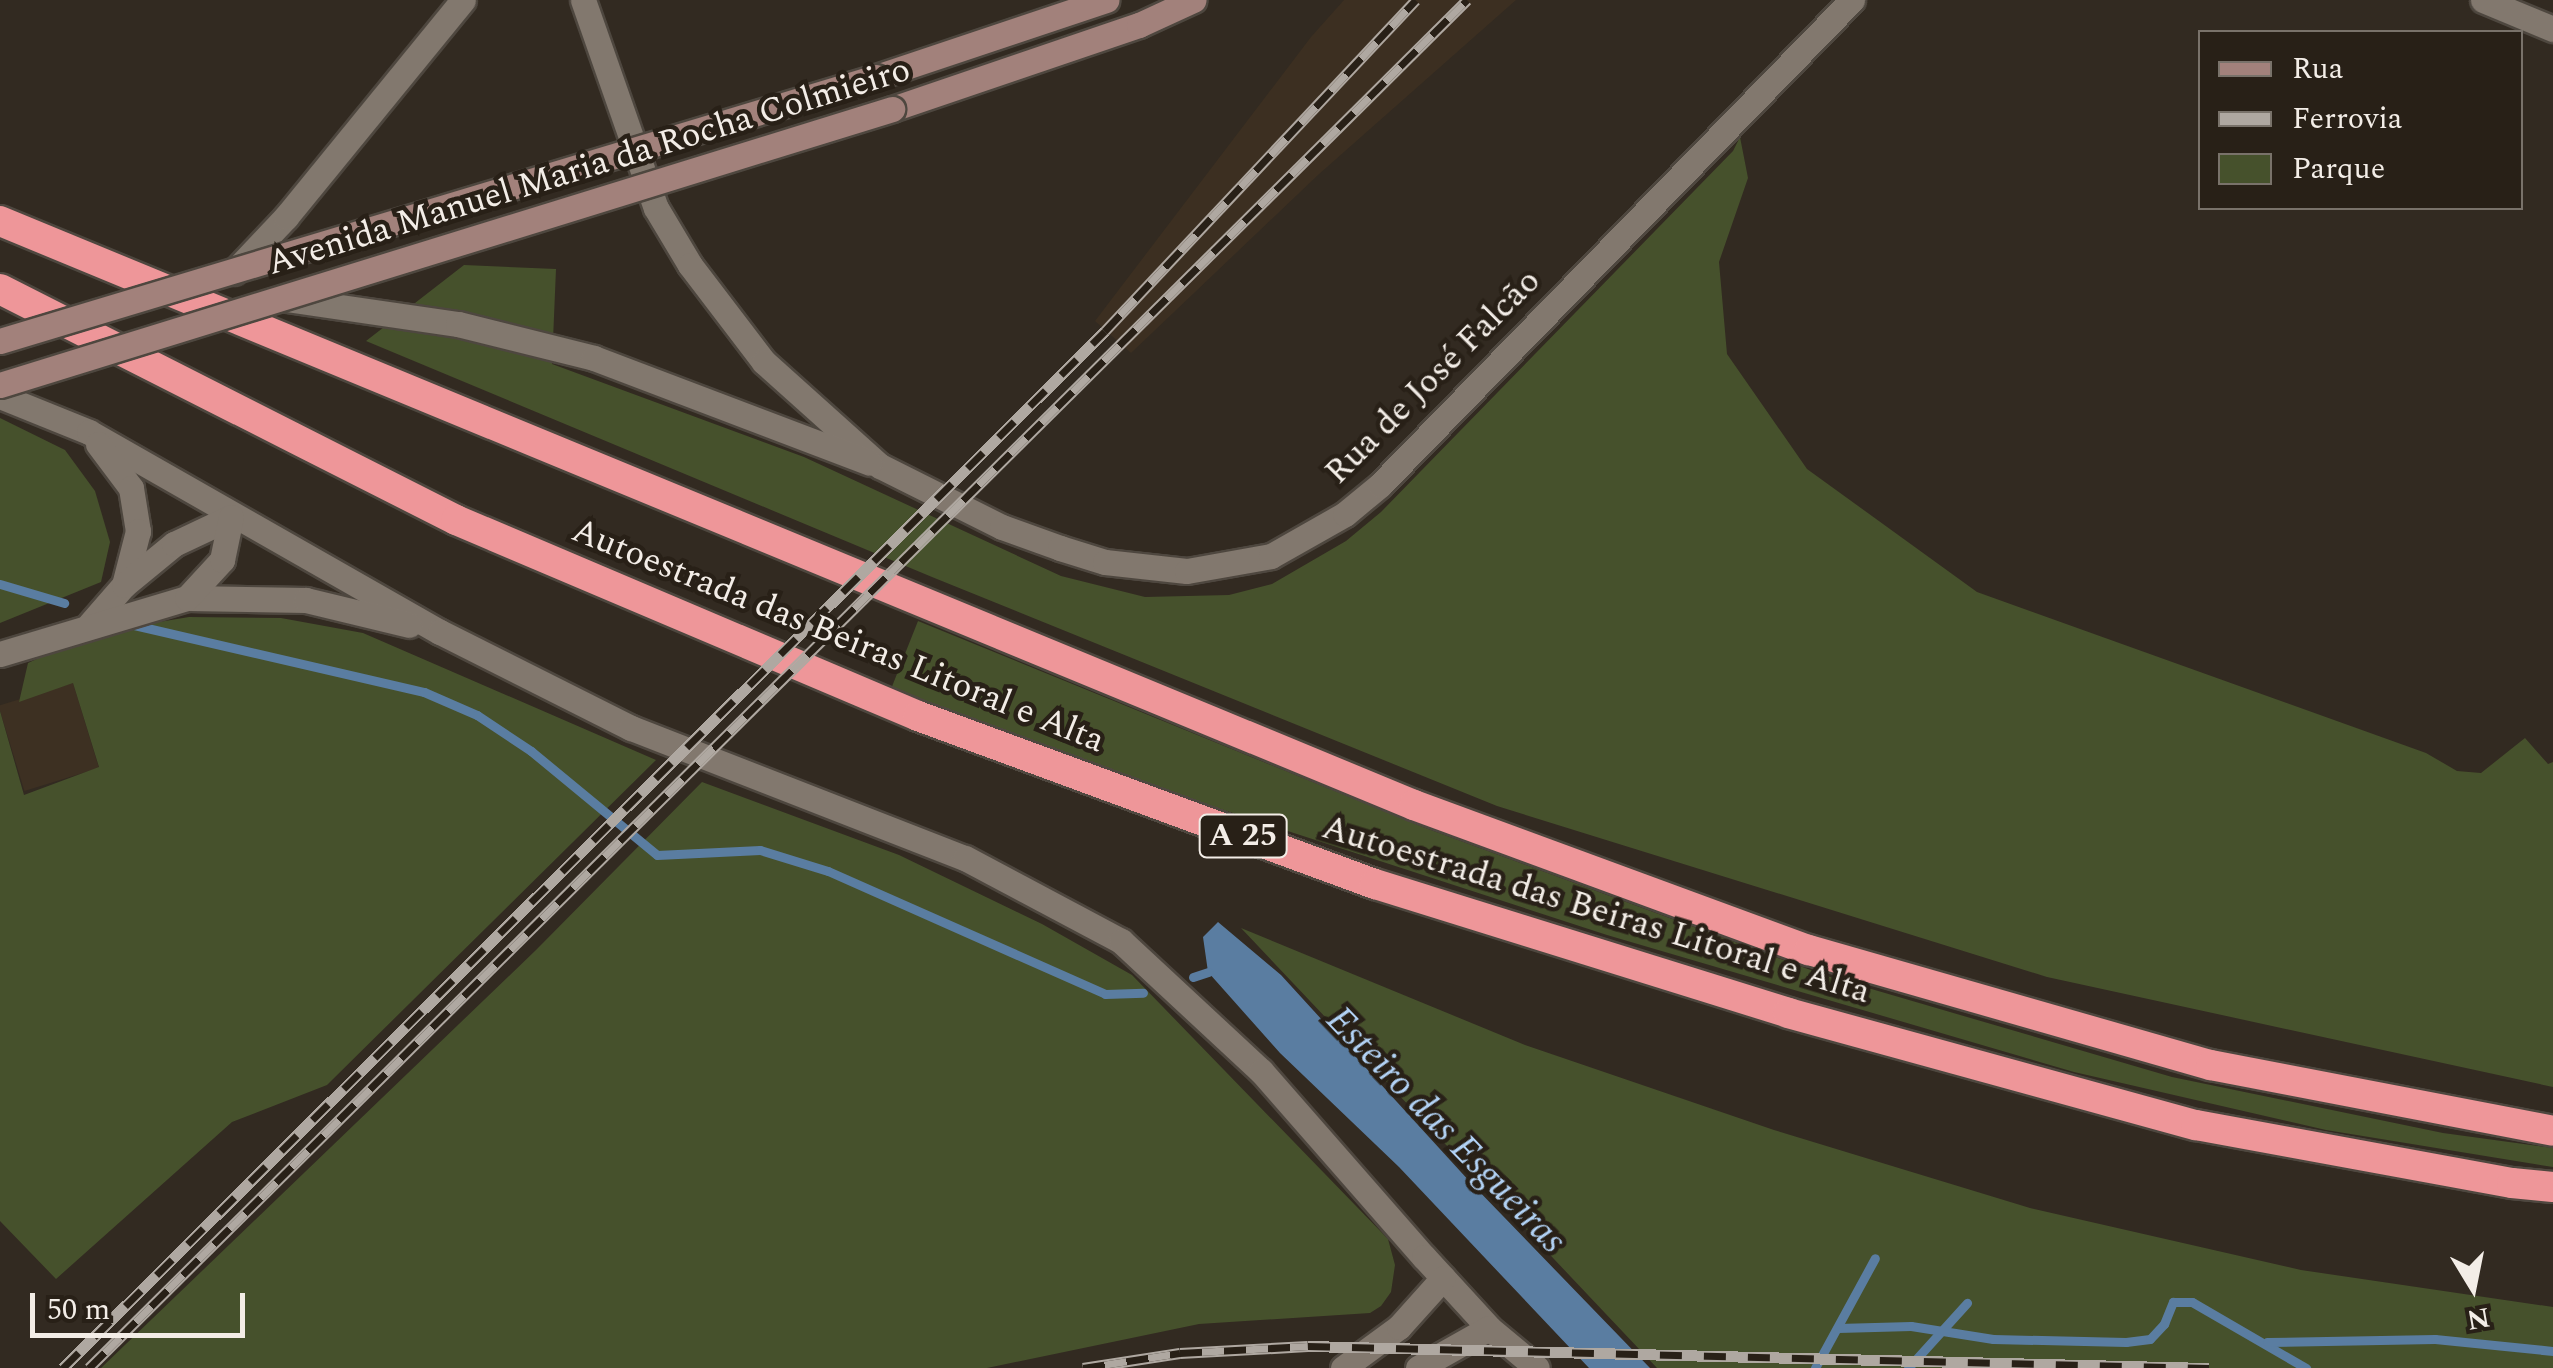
<!DOCTYPE html>
<meta charset="utf-8">
<style>
body{margin:0}
#map{position:relative;width:2553px;height:1368px;overflow:hidden;background:#322a21;font-family:Spectral,serif}
div>[style]{position:absolute}
.built>*{inset:0;background:#3c2f21}
.industrial>*{inset:0;background:#3d3022;transform-origin:0 0}
.green>*{inset:0;background:#46512c}
.water>*{inset:0;background:#5a7da1}
.stream>*{height:9px;margin:-4.5px;padding:0 4.5px;transform-origin:4.5px;border-radius:4.5px;background:#5a7da1}
.roads{filter:drop-shadow(2px 0 #4e473f) drop-shadow(-2px 0 #4e473f) drop-shadow(0 2px #4e473f) drop-shadow(0 -2px #4e473f)}
.minor>*{height:25px;margin:-12.5px;padding:0 12.5px;transform-origin:12.5px;border-radius:12.5px;background:#82786e}
.secondary>*{height:25px;margin:-12.5px;padding:0 12.5px;transform-origin:12.5px;border-radius:12.5px;background:#a2817b}
.motorway>*{height:30px;margin:-15px;padding:0 15px;transform-origin:15px;border-radius:15px;background:#ee9699}
.rail>*{height:11px;margin-top:-5.5px;transform-origin:0;background:repeating-linear-gradient(90deg,#282017 0 22px,#afa8a1 0 44px);box-sizing:border-box;border-block:2px solid #afa8a1}
.bridges{filter:drop-shadow(2px 0 #4e473f) drop-shadow(-2px 0 #4e473f) drop-shadow(0 2px #4e473f) drop-shadow(0 -2px #4e473f)}
.secondary-bridge>*{height:25px;margin:-12.5px;padding:0 12.5px;transform-origin:12.5px;border-radius:12.5px;background:#a2817b}
span{translate:-50% -50%;white-space:nowrap;text-align:center;line-height:1.15;-webkit-text-stroke:9px #282017;paint-order:stroke}
.shield-label span{padding:2px 8px;background:#282017;border:2px solid;border-radius:8px;-webkit-text-stroke-width:0}
.shield-label{font-size:32px;color:#f3ede7;font-weight:700}
.street-label{font-size:35px;color:#f3ede7}
.water-label{font-size:38px;color:#b2d2f5;font-style:italic}
.legend{position:absolute;left:2198px;top:30px;width:325px;height:180px;box-sizing:border-box;background:#282017;border:2px solid #79726a;margin:0;padding:12px 18px;list-style:none;font-size:30px;color:#f3ede7}
.legend li{display:flex;align-items:center;gap:20px;height:50px}
.legend b{width:50px;border:2px solid #79726a}
.north{position:absolute;left:2423px;top:1238px;width:100px;height:100px;-webkit-text-stroke:8px #282017;paint-order:stroke;rotate:170deg;font-size:28px;font-weight:700;line-height:40px;text-align:center;color:#f3ede7}
.north::after{content:'';display:block;margin:auto;width:35px;height:45px;background:#f3ede7;clip-path:polygon(50% 0,100% 100%,50% 72%,0 100%)}
.scale{position:absolute;left:30px;top:1293px;width:215px;height:45px;box-sizing:border-box;border:5px solid #f3ede7;border-top:0;padding-left:12px;font-size:30px;line-height:35px;white-space:nowrap;color:#f3ede7;-webkit-text-stroke:8px #282017;paint-order:stroke}
</style>
<div id="map">
<div class="built">
<div style="clip-path:polygon(1344px 0,1516px 0,1318px 175px,1131px 353px,1095px 321px,1311px 37px)"></div>
</div>
<div class="industrial">
<div style="left:73px;top:683px;width:89px;height:78px;rotate:73deg"></div>
</div>
<div class="green">
<div style="clip-path:polygon(1740px 137px,1748px 178px,1719px 262px,1727px 354px,1807px 469px,1977px 592px,2426px 753px,2457px 771px,2481px 773px,2525px 738px,2548px 764px,2553px 762px,2553px 1087px,2047px 977px,1497px 806px,932px 577px,366px 341px,464px 265px,556px 269px,552px 364px,804px 457px,1061px 576px,1145px 597px,1229px 595px,1272px 584px,1346px 541px,1381px 512px,1733px 151px)"></div>
<div style="clip-path:polygon(0 418px,65px 450px,95px 491px,110px 542px,101px 582px,0 623px)"></div>
<div style="clip-path:polygon(189px 617px,281px 618px,363px 633px,656px 760px,327px 1085px,232px 1122px,56px 1279px,0 1221px,0 711px,24px 795px,99px 767px,73px 683px,19px 702px,28px 663px,93px 633px)"></div>
<div style="clip-path:polygon(918px 621px,1423px 827px,1827px 976px,2172px 1077px,2443px 1133px,2553px 1148px,2553px 1167px,2326px 1130px,2074px 1072px,1607px 935px,1199px 802px,891px 689px)"></div>
<div style="clip-path:polygon(702px 782px,899px 855px,1042px 924px,1132px 975px,1388px 1239px,1395px 1265px,1391px 1292px,1381px 1306px,1370px 1313px,1199px 1324px,987px 1368px,101px 1368px,536px 950px)"></div>
<div style="clip-path:polygon(1241px 928px,1525px 1045px,1774px 1130px,2030px 1208px,2301px 1270px,2553px 1307px,2553px 1368px,1657px 1368px)"></div>
</div>
<div class="water">
<div style="clip-path:polygon(1218px 922px,1281px 975px,1471px 1183px,1650px 1368px,1589px 1368px,1399px 1167px,1280px 1053px,1208px 972px,1203px 937px)"></div>
</div>
<div class="stream">
<div style="left:0;top:584px;width:67px;rotate:16.5deg"></div>
<div style="left:134px;top:625px;width:298px;rotate:13deg"></div>
<div style="left:424px;top:692px;width:58px;rotate:23.5deg"></div>
<div style="left:477px;top:715px;width:65px;rotate:33.7deg"></div>
<div style="left:531px;top:751px;width:163px;rotate:39.5deg"></div>
<div style="left:657px;top:855px;width:103px;rotate:-2.8deg"></div>
<div style="left:760px;top:850px;width:71px;rotate:17.2deg"></div>
<div style="left:828px;top:871px;width:303px;rotate:23.9deg"></div>
<div style="left:1105px;top:994px;width:38px;rotate:-2deg"></div>
<div style="left:1193px;top:977px;width:16px;rotate:-18deg"></div>
<div style="left:1838px;top:1328px;width:73px;rotate:-1.6deg"></div>
<div style="left:1911px;top:1326px;width:83px;rotate:9deg"></div>
<div style="left:1993px;top:1339px;width:133px;rotate:1.3deg"></div>
<div style="left:2126px;top:1342px;width:24px;rotate:-7deg"></div>
<div style="left:2150px;top:1339px;width:21px;rotate:-47deg"></div>
<div style="left:2164px;top:1324px;width:24px;rotate:-68deg"></div>
<div style="left:2173px;top:1302px;width:19px"></div>
<div style="left:2192px;top:1302px;width:132px;rotate:30.1deg"></div>
<div style="left:2267px;top:1342px;width:168px;rotate:-1deg"></div>
<div style="left:2435px;top:1339px;width:119px;rotate:5.8deg"></div>
<div style="left:1815px;top:1368px;width:125px;rotate:-61.4deg"></div>
<div style="left:1908px;top:1368px;width:88px;rotate:-47.8deg"></div>
</div>
<div class="roads">
<div class="minor">
<div style="left:583px;top:0;width:220px;rotate:70.7deg"></div>
<div style="left:656px;top:208px;width:66px;rotate:59.2deg"></div>
<div style="left:690px;top:265px;width:122px;rotate:52.7deg"></div>
<div style="left:764px;top:362px;width:156px;rotate:41.9deg"></div>
<div style="left:880px;top:466px;width:136px;rotate:26.6deg"></div>
<div style="left:1002px;top:527px;width:62px;rotate:19.9deg"></div>
<div style="left:1060px;top:548px;width:47px;rotate:17.3deg"></div>
<div style="left:1105px;top:562px;width:82px;rotate:6.3deg"></div>
<div style="left:1187px;top:571px;width:85px;rotate:-10.1deg"></div>
<div style="left:1271px;top:556px;width:85px;rotate:-29.6deg"></div>
<div style="left:1345px;top:514px;width:45px;rotate:-39.6deg"></div>
<div style="left:1380px;top:485px;width:677px;rotate:-45.78deg"></div>
<div style="left:2483px;top:0;width:76px;rotate:22.5deg"></div>
<div style="left:234px;top:272px;width:76px;rotate:-46.6deg"></div>
<div style="left:286px;top:217px;width:280px;rotate:-50.8deg"></div>
<div style="left:286px;top:299px;width:174px;rotate:8.3deg"></div>
<div style="left:458px;top:324px;width:140px;rotate:14deg"></div>
<div style="left:594px;top:358px;width:295px;rotate:20.8deg"></div>
<div style="left:0;top:396px;width:96px;rotate:22deg"></div>
<div style="left:89px;top:432px;width:404px;rotate:29.7deg"></div>
<div style="left:440px;top:632px;width:214px;rotate:26.7deg"></div>
<div style="left:631px;top:728px;width:358px;rotate:21.3deg"></div>
<div style="left:965px;top:858px;width:177px;rotate:28deg"></div>
<div style="left:1121px;top:941px;width:191px;rotate:42.9deg"></div>
<div style="left:1261px;top:1071px;width:247px;rotate:48.8deg"></div>
<div style="left:1424px;top:1257px;width:96px;rotate:47.5deg"></div>
<div style="left:1489px;top:1328px;width:62px;rotate:39.8deg"></div>
<div style="left:98px;top:444px;width:55px;rotate:53.1deg"></div>
<div style="left:131px;top:488px;width:44px;rotate:80.8deg"></div>
<div style="left:138px;top:531px;width:56px;rotate:104.5deg"></div>
<div style="left:187px;top:598px;width:119px;rotate:1deg"></div>
<div style="left:306px;top:600px;width:106px;rotate:13.6deg"></div>
<div style="left:90px;top:624px;width:52px;rotate:-48.9deg"></div>
<div style="left:124px;top:585px;width:65px;rotate:-39.4deg"></div>
<div style="left:174px;top:544px;width:63px;rotate:-25.3deg"></div>
<div style="left:0;top:654px;width:195px;rotate:-16.7deg"></div>
<div style="left:187px;top:598px;width:52px;rotate:-47.4deg"></div>
<div style="left:222px;top:560px;width:44px;rotate:-78.2deg"></div>
<div style="left:1343px;top:1368px;width:69px;rotate:-36.2deg"></div>
<div style="left:1399px;top:1327px;width:66px;rotate:-48.1deg"></div>
<div style="left:1418px;top:1368px;width:81px;rotate:-29.4deg"></div>
</div>
<div class="secondary">
<div style="left:876px;top:77px;width:243px;rotate:-18.5deg"></div>
<div style="left:892px;top:109px;width:261px;rotate:-18.8deg"></div>
<div style="left:1139px;top:25px;width:60px;rotate:-24.8deg"></div>
</div>
<div class="motorway">
<div style="left:0;top:221px;width:1530px;rotate:22.44deg"></div>
<div style="left:1414px;top:805px;width:421px;rotate:20.2deg"></div>
<div style="left:1809px;top:950px;width:418px;rotate:16deg"></div>
<div style="left:2211px;top:1065px;width:348px;rotate:10.9deg"></div>
<div style="left:0;top:289px;width:511px;rotate:26.87deg"></div>
<div style="left:456px;top:520px;width:502px;rotate:22.99deg"></div>
<div style="left:918px;top:716px;width:487px;rotate:20.2deg"></div>
<div style="left:1375px;top:884px;width:433px;rotate:17.3deg"></div>
<div style="left:1788px;top:1013px;width:423px;rotate:15.4deg"></div>
<div style="left:2196px;top:1125px;width:321px;rotate:10.4deg"></div>
<div style="left:2512px;top:1183px;width:41px;rotate:5.6deg"></div>
</div>
</div>
<div class="rail">
<div style="left:63px;top:1368px;width:1470px;rotate:-44.86deg"></div>
<div style="left:1105px;top:331px;width:454px;rotate:-46.8deg"></div>
<div style="left:89px;top:1368px;width:1942px;rotate:-44.79deg"></div>
<div style="left:1083px;top:1368px;width:98px;rotate:-8.8deg"></div>
<div style="left:1180px;top:1353px;width:128px;rotate:-3.1deg"></div>
<div style="left:1308px;top:1346px;width:901px;rotate:1.4deg"></div>
</div>
<div class="bridges">
<div class="secondary-bridge">
<div style="left:0;top:341px;width:915px;rotate:-16.77deg"></div>
<div style="left:0;top:385px;width:934px;rotate:-17.19deg"></div>
</div>
</div>
<div class="shield-label">
<span style="left:1243px;top:836px">A 25</span>
</div>
<div class="street-label">
<span style="left:589px;top:167px;rotate:-17deg">Avenida Manuel Maria da Rocha Colmieiro</span>
<span style="left:1433px;top:377px;rotate:-45deg">Rua de José Falcão</span>
<span style="left:838px;top:636px;rotate:22deg">Autoestrada das Beiras Litoral e Alta</span>
<span style="left:1596px;top:910px;rotate:17deg">Autoestrada das Beiras Litoral e Alta</span>
</div>
<div class="water-label">
<span style="left:1445px;top:1131px;rotate:46deg">Esteiro das Esgueiras</span>
</div>
<ul class="legend">
<li><b style="height:12px;background:#a2817b"></b>Rua</li>
<li><b style="height:12px;background:#afa8a1"></b>Ferrovia</li>
<li><b style="height:28px;background:#46512c"></b>Parque</li>
</ul>
<div class="north">N</div>
<div class="scale">50 m</div>
</div>
